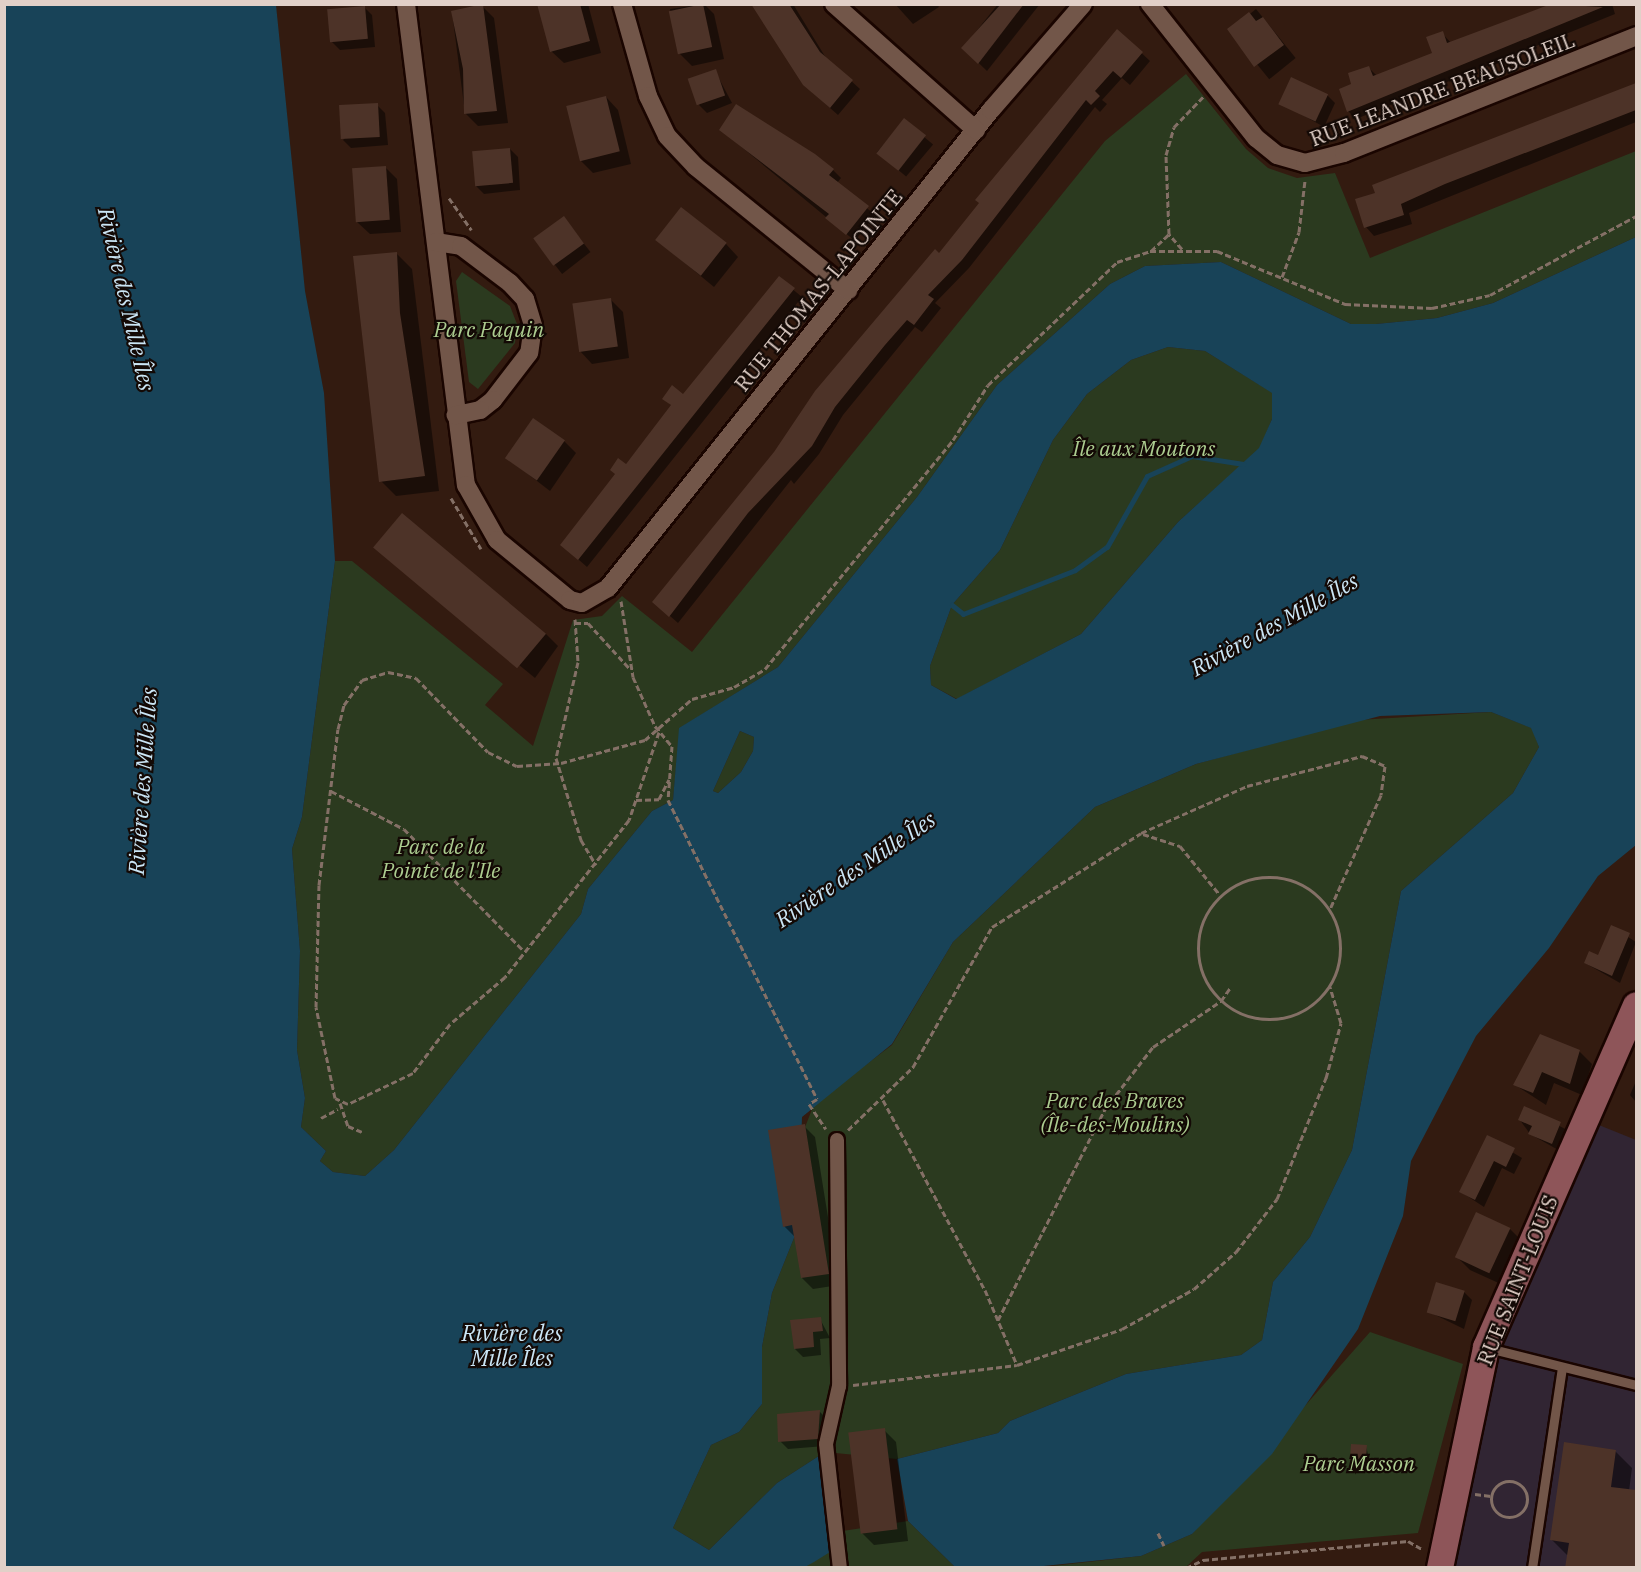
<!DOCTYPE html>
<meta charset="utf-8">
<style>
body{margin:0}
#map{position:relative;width:1641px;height:1572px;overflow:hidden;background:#331b10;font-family:"IBM Plex Serif",serif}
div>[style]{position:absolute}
.education>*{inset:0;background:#312533}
.green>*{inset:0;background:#2b3a1f}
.water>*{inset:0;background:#184358}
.shadow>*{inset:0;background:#0007;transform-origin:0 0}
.stream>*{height:5px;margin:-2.5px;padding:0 2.5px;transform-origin:2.5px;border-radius:2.5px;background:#184358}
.building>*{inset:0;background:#4d3328;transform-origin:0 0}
.path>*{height:3px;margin-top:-1.5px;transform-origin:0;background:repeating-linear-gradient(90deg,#847066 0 6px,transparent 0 9px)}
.path>.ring{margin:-1.5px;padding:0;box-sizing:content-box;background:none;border:3px solid #847066;border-radius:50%}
.roads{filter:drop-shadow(2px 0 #1a0500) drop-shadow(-2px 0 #1a0500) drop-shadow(0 2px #1a0500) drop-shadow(0 -2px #1a0500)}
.service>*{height:9px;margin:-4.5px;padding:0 4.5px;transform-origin:4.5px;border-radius:4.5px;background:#725649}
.pedestrian>*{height:14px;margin:-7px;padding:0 7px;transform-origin:7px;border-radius:7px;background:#725649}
.minor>*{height:18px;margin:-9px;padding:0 9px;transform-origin:9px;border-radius:9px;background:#725649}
.secondary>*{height:26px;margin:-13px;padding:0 13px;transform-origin:13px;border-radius:13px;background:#8e5559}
span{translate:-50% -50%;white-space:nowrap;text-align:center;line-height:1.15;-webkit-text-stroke:4.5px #130905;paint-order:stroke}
.street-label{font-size:21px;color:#e1d0c8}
.park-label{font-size:21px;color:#accd90;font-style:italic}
.water-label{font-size:22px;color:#cbe6f6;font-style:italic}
.frame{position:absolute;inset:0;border:6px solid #e1d0c8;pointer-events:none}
</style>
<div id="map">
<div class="education">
<div style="clip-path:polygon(1589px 1121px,1636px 1140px,1636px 1567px,1442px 1568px,1492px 1349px)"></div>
</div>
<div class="green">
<div style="clip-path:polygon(1186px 74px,1246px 149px,1268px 168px,1297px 178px,1335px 173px,1370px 258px,1636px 151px,1636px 237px,1493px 303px,1437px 318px,1376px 324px,1351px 324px,1221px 262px,1145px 266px,1110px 284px,997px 385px,917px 497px,778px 667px,680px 728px,673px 800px,652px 811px,588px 889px,581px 914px,394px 1150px,365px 1176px,333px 1172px,320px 1161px,326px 1151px,301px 1127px,305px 1098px,297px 1050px,300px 951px,292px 849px,302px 817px,335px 561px,352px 561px,503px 684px,485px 705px,533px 746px,573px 620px,602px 616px,622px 596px,692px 652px,1105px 141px)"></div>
<div style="clip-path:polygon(462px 272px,510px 306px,517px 324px,515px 343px,478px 389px,469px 382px,456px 281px)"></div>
<div style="clip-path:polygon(1168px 347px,1205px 351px,1273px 393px,1272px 419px,1260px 448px,1178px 522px,1081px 634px,957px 699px,931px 685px,930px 666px,952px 605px,1000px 550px,1053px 440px,1087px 394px,1131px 360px)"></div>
<div style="clip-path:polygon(1491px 712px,1532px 728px,1539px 747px,1513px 793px,1401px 891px,1352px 1150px,1310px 1237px,1273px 1282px,1262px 1340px,1241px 1355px,1126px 1374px,1010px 1421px,998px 1433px,897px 1459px,825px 1452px,777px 1483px,709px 1550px,673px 1528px,711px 1445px,739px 1432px,762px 1404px,762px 1347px,772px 1293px,798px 1228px,802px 1135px,814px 1104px,892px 1045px,953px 942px,1095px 807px,1196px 764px,1358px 720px)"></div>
<div style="clip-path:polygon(740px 731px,754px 737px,753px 751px,741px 772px,718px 793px,713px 791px)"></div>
<div style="clip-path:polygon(1370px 1332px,1463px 1364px,1418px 1533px,1202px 1552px,1186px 1567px,1034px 1568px,1141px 1556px,1192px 1534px)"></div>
<div style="clip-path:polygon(908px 1521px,955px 1567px,803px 1568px,836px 1532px)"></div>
</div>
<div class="water">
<div style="clip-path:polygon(evenodd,5px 5px,276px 5px,305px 291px,324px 393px,335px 561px,302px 817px,292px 849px,300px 951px,297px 1050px,305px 1098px,301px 1127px,326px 1151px,320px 1161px,333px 1172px,365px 1176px,394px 1150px,581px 914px,588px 889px,652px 811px,673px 800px,679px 728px,778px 667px,917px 497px,997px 385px,1110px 284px,1145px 266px,1221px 262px,1351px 324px,1376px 324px,1437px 318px,1493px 303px,1636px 237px,1636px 845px,1598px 876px,1549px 948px,1476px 1036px,1411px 1161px,1403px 1216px,1358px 1329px,1272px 1454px,1192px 1534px,1141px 1556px,1034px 1567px,955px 1567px,908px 1521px,897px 1459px,998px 1433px,1010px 1421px,1126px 1374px,1241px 1355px,1262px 1340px,1273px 1282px,1310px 1237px,1352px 1150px,1401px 891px,1513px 793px,1539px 747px,1531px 728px,1491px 712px,1380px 716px,1196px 764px,1095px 807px,953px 942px,892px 1044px,802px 1117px,798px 1228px,772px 1293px,762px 1347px,762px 1404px,739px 1432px,711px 1445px,673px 1528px,709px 1550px,777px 1483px,825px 1452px,838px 1547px,814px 1562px,803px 1568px,5px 1568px,5px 5px,1168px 347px,1205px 351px,1272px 393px,1272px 419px,1259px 448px,1178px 522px,1081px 634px,956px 699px,931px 685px,930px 666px,952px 605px,1000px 550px,1053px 440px,1087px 394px,1131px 360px,1168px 347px,5px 5px,740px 731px,754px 737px,753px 751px,741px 772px,718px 793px,713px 791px,740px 731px)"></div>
</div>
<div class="shadow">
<div style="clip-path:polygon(538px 4px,588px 4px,601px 53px,564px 63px,551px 51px)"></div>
<div style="clip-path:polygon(704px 4px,714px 14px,724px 59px,692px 66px,680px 54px,670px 9px)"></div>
<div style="clip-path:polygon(753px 4px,793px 4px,826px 58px,860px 89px,838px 115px,813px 93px)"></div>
<div style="clip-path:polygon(895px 4px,937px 4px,939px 7px,913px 24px)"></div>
<div style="clip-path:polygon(998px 4px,1040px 4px,987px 71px,963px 48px)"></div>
<div style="clip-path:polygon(1556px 4px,1612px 4px,1615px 14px,1356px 119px,1348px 111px,1353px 85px,1369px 68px,1377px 76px,1434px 54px,1442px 33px,1451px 43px)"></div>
<div style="clip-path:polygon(482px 6px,494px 18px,508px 123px,478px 126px,465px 113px,452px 12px)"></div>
<div style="clip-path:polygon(364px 7px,372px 15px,375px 47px,340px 50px,332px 42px)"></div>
<div style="left:1256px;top:9px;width:63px;height:34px;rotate:51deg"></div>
<div style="clip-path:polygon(1118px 31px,1150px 61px,1130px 85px,1122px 78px,1102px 100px,1107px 104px,1100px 112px,1095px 107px,969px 268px,935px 303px,941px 308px,922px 332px,915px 327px,843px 415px,819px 454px,794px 484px,791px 480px,678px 623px,662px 609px)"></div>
<div style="clip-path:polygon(715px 71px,732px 103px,707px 113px,699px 105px)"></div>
<div style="clip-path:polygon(1636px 84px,1636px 122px,1409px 213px,1412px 224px,1374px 236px,1366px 227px,1377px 194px,1374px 186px)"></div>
<div style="clip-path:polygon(1327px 95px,1335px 103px,1324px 127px,1281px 103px)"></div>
<div style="clip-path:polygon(606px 97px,618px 110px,631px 164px,593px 173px,581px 161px)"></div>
<div style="clip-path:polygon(377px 105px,385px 113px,388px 145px,351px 148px,343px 140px)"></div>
<div style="left:904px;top:120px;width:38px;height:42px;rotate:40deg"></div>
<div style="clip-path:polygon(721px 130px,833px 170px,841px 178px,837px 183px,875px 215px,855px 241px)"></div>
<div style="clip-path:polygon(510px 149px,518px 157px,520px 190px,484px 194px,476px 186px)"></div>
<div style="clip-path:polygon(385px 167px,397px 179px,401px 232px,370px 234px,357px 222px)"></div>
<div style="left:564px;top:218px;width:43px;height:36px;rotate:52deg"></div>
<div style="clip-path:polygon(657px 240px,726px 244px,738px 257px,714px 287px)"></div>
<div style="clip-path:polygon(397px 254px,412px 269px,439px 491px,396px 496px,381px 481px)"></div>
<div style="clip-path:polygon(779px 278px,802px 297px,587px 567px,562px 545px,672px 406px,664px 398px,683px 396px)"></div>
<div style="clip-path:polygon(611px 300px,623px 312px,629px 358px,592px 364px,580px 351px)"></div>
<div style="clip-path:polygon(564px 441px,576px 453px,550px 491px,507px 458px)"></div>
<div style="clip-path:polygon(375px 548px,546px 634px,558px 646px,535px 678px)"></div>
<div style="clip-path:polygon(1612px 927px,1636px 942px,1620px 983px,1585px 963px,1599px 957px)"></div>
<div style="clip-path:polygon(1579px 1051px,1592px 1064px,1582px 1095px,1554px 1083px,1546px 1105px,1515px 1085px)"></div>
<div style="clip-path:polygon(1636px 1081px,1636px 1102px,1630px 1095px)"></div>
<div style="clip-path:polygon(1525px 1108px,1569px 1131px,1560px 1151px,1530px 1134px,1520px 1120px)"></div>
<div style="clip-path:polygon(804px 1126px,815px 1137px,839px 1285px,813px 1289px,802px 1278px,796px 1238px,784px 1226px)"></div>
<div style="clip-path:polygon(1487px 1137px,1522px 1158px,1514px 1174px,1502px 1168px,1484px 1207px,1461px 1192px)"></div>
<div style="clip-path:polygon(1510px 1229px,1523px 1242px,1503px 1285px,1470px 1270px,1457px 1257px)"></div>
<div style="clip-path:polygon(1464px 1292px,1472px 1300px,1464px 1329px,1429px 1312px)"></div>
<div style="clip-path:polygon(820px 1319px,830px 1338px,820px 1339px,821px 1355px,803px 1357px,795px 1349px)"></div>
<div style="clip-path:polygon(819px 1411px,827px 1419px,825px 1446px,788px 1449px,780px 1441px)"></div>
<div style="clip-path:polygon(884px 1430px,896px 1442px,908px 1541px,874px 1545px,862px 1533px)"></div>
<div style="clip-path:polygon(1366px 1446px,1370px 1463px,1356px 1463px,1352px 1459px)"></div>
<div style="clip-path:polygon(1615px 1451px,1632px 1468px,1629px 1491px,1636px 1492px,1636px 1568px,1567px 1568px,1568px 1556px,1551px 1539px)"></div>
</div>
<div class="stream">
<div style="left:952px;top:605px;width:14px;rotate:39deg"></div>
<div style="left:963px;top:614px;width:120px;rotate:-21.4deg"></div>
<div style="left:1075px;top:570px;width:39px;rotate:-36deg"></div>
<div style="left:1107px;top:547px;width:81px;rotate:-60.6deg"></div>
<div style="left:1147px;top:476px;width:49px;rotate:-24deg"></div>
<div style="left:1192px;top:456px;width:52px;rotate:8.9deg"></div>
</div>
<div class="building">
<div style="clip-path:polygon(483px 4px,497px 111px,464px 114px,463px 69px,451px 11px)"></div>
<div style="clip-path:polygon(537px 4px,580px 4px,590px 41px,550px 52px)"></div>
<div style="left:703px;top:4px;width:44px;height:35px;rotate:78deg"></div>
<div style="clip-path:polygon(751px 4px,789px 4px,820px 52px,853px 80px,830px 108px,803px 85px)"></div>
<div style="clip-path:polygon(1001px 4px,1024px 4px,978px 64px,961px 48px)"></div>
<div style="clip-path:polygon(1551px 4px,1603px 7px,1347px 112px,1339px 89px,1351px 84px,1348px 73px,1369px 66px,1373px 76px,1432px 53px,1426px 37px,1443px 31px,1447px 43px)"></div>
<div style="left:365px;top:6px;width:33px;height:38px;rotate:85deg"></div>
<div style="clip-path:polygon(1249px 12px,1256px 21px,1263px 17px,1284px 45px,1254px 67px,1227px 29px)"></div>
<div style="clip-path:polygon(1117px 29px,1143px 52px,1121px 78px,1113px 71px,1095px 91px,1100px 96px,1091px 105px,1086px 100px,962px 260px,928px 295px,934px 299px,914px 325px,907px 320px,885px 345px,835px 407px,812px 446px,748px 513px,669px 617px,652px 602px,774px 452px,815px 391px,935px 249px,939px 253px,979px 203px,975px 200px)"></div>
<div style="left:716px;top:69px;width:28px;height:30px;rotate:71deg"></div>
<div style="left:1291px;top:77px;width:41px;height:30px;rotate:25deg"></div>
<div style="clip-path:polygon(1636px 83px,1636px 110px,1445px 184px,1401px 204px,1404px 215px,1364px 228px,1355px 199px,1375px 193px,1372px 185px)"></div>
<div style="left:606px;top:96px;width:57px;height:41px;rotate:76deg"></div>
<div style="left:378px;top:103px;width:34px;height:39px;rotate:87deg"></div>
<div style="clip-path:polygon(736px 104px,815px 154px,834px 169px,829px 175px,869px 206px,846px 235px,825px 218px,829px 214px,719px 130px)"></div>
<div style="left:904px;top:118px;width:28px;height:45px;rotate:38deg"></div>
<div style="left:510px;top:148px;width:35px;height:38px;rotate:85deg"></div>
<div style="left:386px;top:166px;width:54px;height:34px;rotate:86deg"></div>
<div style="left:681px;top:207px;width:58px;height:42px;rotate:38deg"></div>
<div style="left:564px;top:216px;width:34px;height:38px;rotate:54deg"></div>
<div style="clip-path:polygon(397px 252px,400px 313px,425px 476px,379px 482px,353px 256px)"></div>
<div style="clip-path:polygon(779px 276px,795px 288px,578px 560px,560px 545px,615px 474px,610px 470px,618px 458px,626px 464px,671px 405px,662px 399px,672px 385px,683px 394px)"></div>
<div style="left:611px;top:298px;width:49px;height:39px;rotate:82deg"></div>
<div style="left:533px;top:418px;width:39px;height:49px;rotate:35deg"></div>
<div style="left:402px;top:513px;width:188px;height:45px;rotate:40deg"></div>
<div style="clip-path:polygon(1611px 925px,1630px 933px,1612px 976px,1584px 963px,1589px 951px,1598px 955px)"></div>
<div style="clip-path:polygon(1540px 1034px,1580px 1050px,1570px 1084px,1542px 1072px,1533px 1093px,1513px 1085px)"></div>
<div style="clip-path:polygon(1524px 1106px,1561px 1122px,1552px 1144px,1528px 1134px,1532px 1126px,1518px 1120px)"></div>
<div style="clip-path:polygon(805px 1124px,829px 1274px,801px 1278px,792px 1225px,783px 1227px,768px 1130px)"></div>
<div style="clip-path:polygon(1487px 1135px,1515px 1148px,1506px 1167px,1494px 1161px,1475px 1200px,1459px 1192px)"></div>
<div style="left:1476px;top:1212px;width:38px;height:50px;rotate:25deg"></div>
<div style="left:1436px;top:1282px;width:30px;height:32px;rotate:17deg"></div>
<div style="clip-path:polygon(821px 1317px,823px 1331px,813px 1332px,814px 1347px,794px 1349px,790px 1320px)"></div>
<div style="clip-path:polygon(820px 1410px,818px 1439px,778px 1442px,777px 1414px)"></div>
<div style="left:885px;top:1428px;width:102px;height:37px;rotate:83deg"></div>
<div style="clip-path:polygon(1564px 1442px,1616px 1450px,1611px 1487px,1636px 1490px,1636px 1568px,1565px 1568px,1569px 1543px,1550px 1540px)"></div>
<div style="left:1351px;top:1444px;width:16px;height:16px;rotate:4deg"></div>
</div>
<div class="path">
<div style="left:449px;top:198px;width:39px;rotate:55deg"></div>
<div style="left:1182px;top:249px;width:20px;rotate:-131deg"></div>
<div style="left:1169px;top:234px;width:79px;rotate:-92.2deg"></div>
<div style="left:1166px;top:155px;width:29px;rotate:-74deg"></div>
<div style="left:1174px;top:127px;width:42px;rotate:-46deg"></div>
<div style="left:1151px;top:251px;width:25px;rotate:-43deg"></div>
<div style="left:1282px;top:277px;width:48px;rotate:-69.3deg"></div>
<div style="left:1299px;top:232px;width:52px;rotate:-83.4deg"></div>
<div style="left:451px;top:498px;width:59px;rotate:59.5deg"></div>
<div style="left:621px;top:601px;width:77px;rotate:81deg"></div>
<div style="left:633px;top:677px;width:54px;rotate:65.8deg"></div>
<div style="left:655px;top:726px;width:26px;rotate:50deg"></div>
<div style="left:672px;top:746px;width:54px;rotate:94.2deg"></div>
<div style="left:668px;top:800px;width:334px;rotate:63.5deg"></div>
<div style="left:817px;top:1099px;width:9px;rotate:148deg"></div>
<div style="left:809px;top:1104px;width:30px;rotate:56deg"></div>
<div style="left:575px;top:619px;width:43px;rotate:86deg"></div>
<div style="left:578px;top:662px;width:98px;rotate:102.9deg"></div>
<div style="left:556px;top:758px;width:86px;rotate:73deg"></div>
<div style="left:581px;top:840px;width:29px;rotate:59deg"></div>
<div style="left:575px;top:623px;width:13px"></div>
<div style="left:588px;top:623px;width:62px;rotate:47.6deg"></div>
<div style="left:659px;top:732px;width:93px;rotate:108.8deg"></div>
<div style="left:629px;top:820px;width:200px;rotate:128.3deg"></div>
<div style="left:505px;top:977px;width:72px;rotate:139.5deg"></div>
<div style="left:450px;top:1024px;width:61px;rotate:127.1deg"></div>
<div style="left:413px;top:1073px;width:72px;rotate:154.5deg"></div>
<div style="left:348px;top:1104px;width:14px;rotate:-155deg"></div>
<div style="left:335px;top:1098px;width:93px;rotate:-101.8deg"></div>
<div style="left:316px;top:1007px;width:122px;rotate:-88.6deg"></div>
<div style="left:319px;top:885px;width:157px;rotate:-83.1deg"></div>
<div style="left:338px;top:729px;width:25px;rotate:-76deg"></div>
<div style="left:344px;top:705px;width:31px;rotate:-54deg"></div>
<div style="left:362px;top:680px;width:27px;rotate:-17deg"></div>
<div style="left:388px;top:672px;width:29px;rotate:12deg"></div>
<div style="left:416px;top:678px;width:103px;rotate:45.8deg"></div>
<div style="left:488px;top:752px;width:32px;rotate:26deg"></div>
<div style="left:517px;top:766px;width:44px;rotate:-3.9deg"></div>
<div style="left:561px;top:763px;width:87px;rotate:-15.3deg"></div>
<div style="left:645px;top:740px;width:62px;rotate:-41.1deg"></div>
<div style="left:692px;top:699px;width:44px;rotate:-15.9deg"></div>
<div style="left:734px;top:687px;width:36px;rotate:-30deg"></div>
<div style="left:765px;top:669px;width:296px;rotate:-50.6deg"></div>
<div style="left:953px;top:440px;width:65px;rotate:-57.5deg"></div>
<div style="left:988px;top:385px;width:178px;rotate:-43.6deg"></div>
<div style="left:1117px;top:262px;width:35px;rotate:-18deg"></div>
<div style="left:1150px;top:251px;width:67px"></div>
<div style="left:1217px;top:251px;width:139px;rotate:22.5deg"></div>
<div style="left:1345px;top:304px;width:87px;rotate:2.6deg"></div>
<div style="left:1432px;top:308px;width:59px;rotate:-12.6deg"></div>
<div style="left:1490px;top:295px;width:166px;rotate:-28.4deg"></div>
<div style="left:331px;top:791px;width:82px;rotate:27.5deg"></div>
<div style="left:404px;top:829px;width:170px;rotate:45.5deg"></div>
<div style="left:636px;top:800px;width:23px;rotate:-2deg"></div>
<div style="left:659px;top:799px;width:22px;rotate:-63deg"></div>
<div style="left:1143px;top:834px;width:39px;rotate:18deg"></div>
<div style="left:1180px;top:846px;width:63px;rotate:50.8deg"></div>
<div class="ring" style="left:1198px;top:877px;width:139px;height:139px"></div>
<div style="left:883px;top:1100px;width:216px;rotate:61.8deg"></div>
<div style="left:985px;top:1290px;width:82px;rotate:66.9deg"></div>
<div style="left:340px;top:1103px;width:24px;rotate:71deg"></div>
<div style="left:348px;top:1126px;width:15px;rotate:23deg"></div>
<div style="left:321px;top:1118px;width:19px;rotate:-28deg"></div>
<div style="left:848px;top:1130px;width:91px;rotate:-44.1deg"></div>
<div style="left:913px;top:1067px;width:161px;rotate:-60.6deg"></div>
<div style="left:992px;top:927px;width:176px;rotate:-32.2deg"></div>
<div style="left:1141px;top:833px;width:116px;rotate:-23.9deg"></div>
<div style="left:1247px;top:786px;width:119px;rotate:-14.6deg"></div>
<div style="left:1362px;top:756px;width:25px;rotate:23deg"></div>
<div style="left:1385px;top:766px;width:29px;rotate:98deg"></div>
<div style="left:1381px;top:795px;width:125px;rotate:114.1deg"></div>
<div style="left:998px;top:1320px;width:237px;rotate:-63.1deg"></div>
<div style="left:1105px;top:1109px;width:78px;rotate:-52.3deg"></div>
<div style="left:1153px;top:1047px;width:82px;rotate:-34.1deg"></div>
<div style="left:1221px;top:1001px;width:16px;rotate:-55deg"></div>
<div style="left:853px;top:1385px;width:165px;rotate:-7deg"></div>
<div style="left:1017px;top:1365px;width:111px;rotate:-18.9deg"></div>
<div style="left:1122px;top:1329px;width:82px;rotate:-29.1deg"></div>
<div style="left:1194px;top:1289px;width:56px;rotate:-41.4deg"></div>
<div style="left:1236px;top:1252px;width:67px;rotate:-52.3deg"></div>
<div style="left:1277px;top:1199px;width:131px;rotate:-68deg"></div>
<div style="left:1326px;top:1078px;width:57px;rotate:-74.7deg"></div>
<div style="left:1341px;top:1023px;width:38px;rotate:-107deg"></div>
<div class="ring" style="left:1491px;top:1481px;width:33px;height:33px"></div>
<div style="left:1475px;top:1494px;width:16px;rotate:7deg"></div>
<div style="left:1158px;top:1533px;width:14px;rotate:65deg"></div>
<div style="left:1186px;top:1568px;width:19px;rotate:-25deg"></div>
<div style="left:1203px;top:1560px;width:206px;rotate:-5.3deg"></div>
<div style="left:1408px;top:1541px;width:16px;rotate:30deg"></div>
</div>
<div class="roads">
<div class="service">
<div style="left:1488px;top:1348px;width:153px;rotate:14deg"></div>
<div style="left:1532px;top:1568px;width:202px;rotate:-81.5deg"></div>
</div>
<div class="pedestrian">
<div style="left:837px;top:1140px;width:246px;rotate:89.5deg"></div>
<div style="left:839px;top:1386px;width:59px;rotate:102.6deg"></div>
<div style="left:826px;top:1444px;width:125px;rotate:83.6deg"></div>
</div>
<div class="minor">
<div style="left:406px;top:4px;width:485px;rotate:82.9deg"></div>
<div style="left:466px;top:485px;width:63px;rotate:60.6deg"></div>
<div style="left:497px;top:540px;width:94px;rotate:39.4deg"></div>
<div style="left:570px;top:600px;width:12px;rotate:14deg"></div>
<div style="left:582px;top:603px;width:30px;rotate:-30deg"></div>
<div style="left:608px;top:588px;width:613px;rotate:-51.3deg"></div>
<div style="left:991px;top:110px;width:140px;rotate:-49deg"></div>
<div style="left:622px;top:4px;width:96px;rotate:74.2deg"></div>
<div style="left:648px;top:96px;width:44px;rotate:64.6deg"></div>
<div style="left:667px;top:136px;width:42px;rotate:46.9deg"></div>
<div style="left:696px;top:167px;width:196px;rotate:39deg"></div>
<div style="left:834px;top:4px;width:190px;rotate:41.6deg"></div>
<div style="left:1150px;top:4px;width:171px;rotate:51.7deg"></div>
<div style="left:1256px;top:138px;width:27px;rotate:39deg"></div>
<div style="left:1277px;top:155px;width:29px;rotate:16deg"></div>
<div style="left:1305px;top:163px;width:40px;rotate:-14.4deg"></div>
<div style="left:1344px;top:153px;width:315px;rotate:-21.8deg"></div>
<div style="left:436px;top:242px;width:25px;rotate:9deg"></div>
<div style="left:461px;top:246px;width:61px;rotate:37.1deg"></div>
<div style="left:510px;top:283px;width:22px;rotate:47deg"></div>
<div style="left:525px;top:299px;width:28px;rotate:73deg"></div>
<div style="left:533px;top:326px;width:27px;rotate:98deg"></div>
<div style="left:529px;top:353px;width:59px;rotate:127.5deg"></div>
<div style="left:493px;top:400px;width:16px;rotate:142deg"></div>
<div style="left:480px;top:410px;width:25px;rotate:168deg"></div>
</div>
<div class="secondary">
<div style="left:1440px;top:1568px;width:226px;rotate:-78.2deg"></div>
<div style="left:1486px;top:1347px;width:373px;rotate:-66.3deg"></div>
</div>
</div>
<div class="street-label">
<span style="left:1442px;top:89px;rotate:-21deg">RUE LEANDRE BEAUSOLEIL</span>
<span style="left:818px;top:290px;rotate:-51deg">RUE THOMAS-LAPOINTE</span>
<span style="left:1517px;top:1280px;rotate:-68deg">RUE SAINT-LOUIS</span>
</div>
<div class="park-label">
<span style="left:489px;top:329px">Parc Paquin</span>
<span style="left:1144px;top:448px">Île aux Moutons</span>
<span style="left:441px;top:858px">Parc de la<br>Pointe de l'Ile</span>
<span style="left:1115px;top:1112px">Parc des Braves<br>(Île-des-Moulins)</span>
<span style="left:1359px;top:1463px">Parc Masson</span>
</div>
<div class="water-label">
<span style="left:127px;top:299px;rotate:77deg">Rivière des Mille Îles</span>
<span style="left:1274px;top:624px;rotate:-29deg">Rivière des Mille Îles</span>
<span style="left:142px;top:781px;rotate:-86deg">Rivière des Mille Îles</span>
<span style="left:855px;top:869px;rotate:-34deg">Rivière des Mille Îles</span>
<span style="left:512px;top:1345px">Rivière des<br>Mille Îles</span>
</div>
<div class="frame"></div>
</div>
